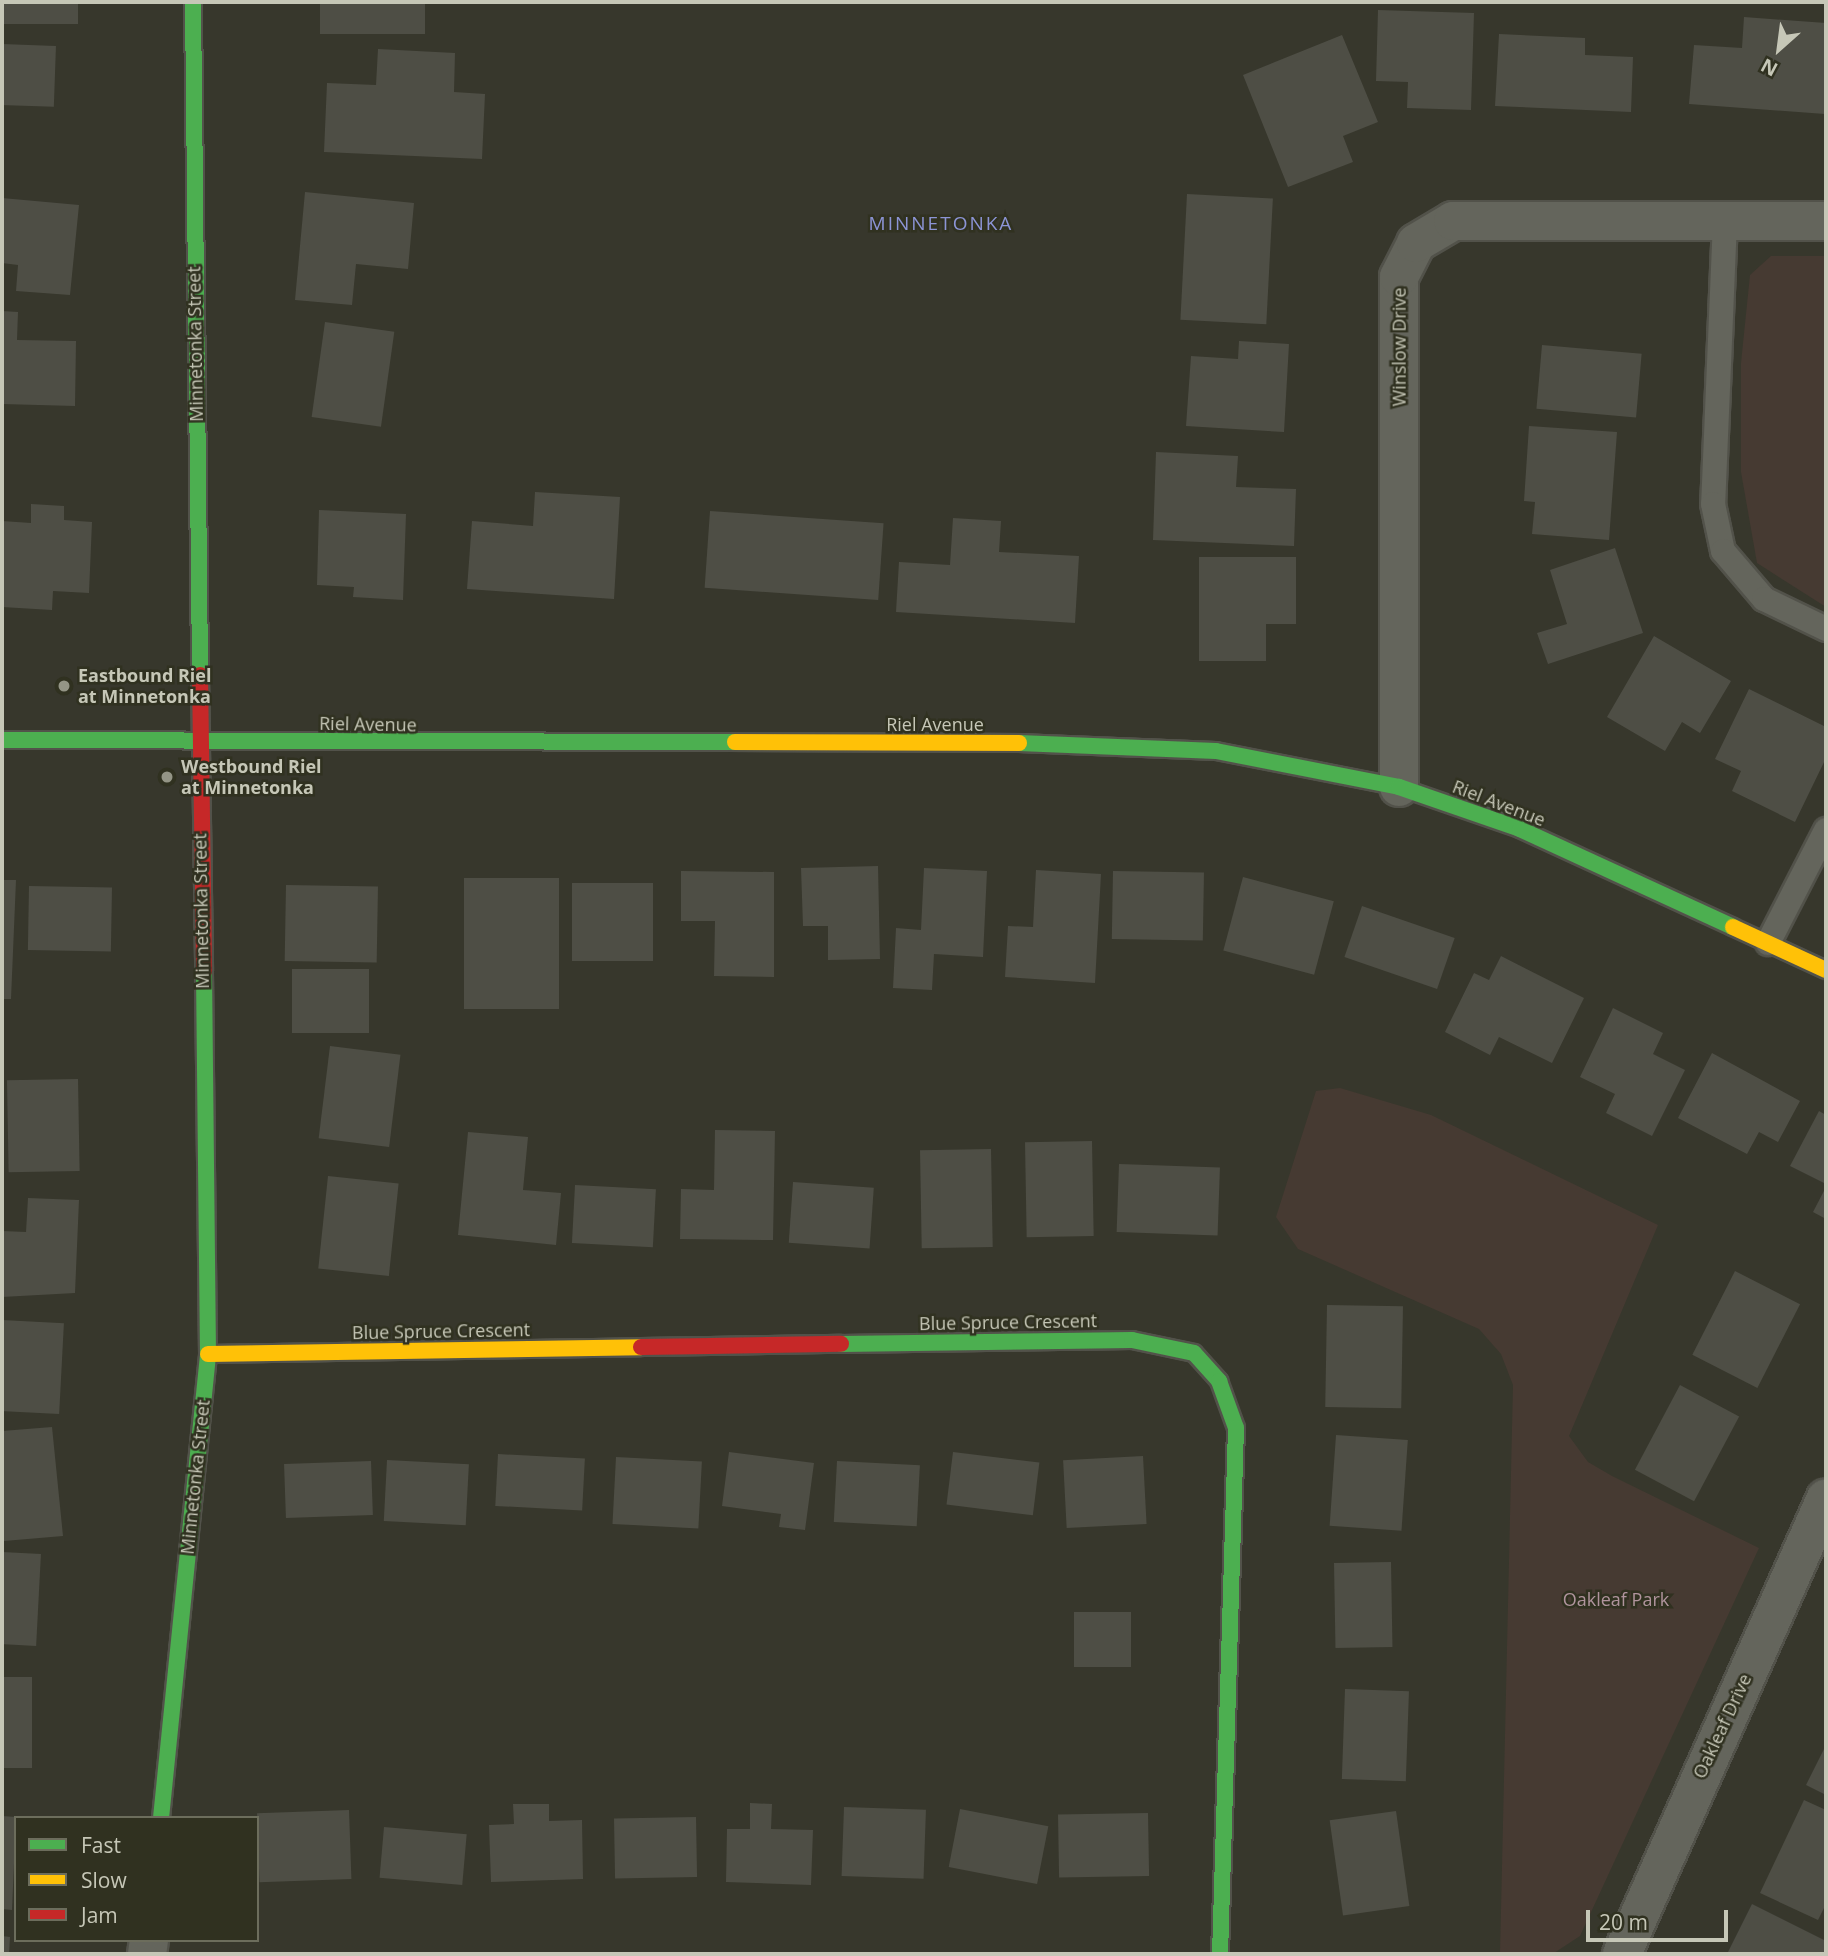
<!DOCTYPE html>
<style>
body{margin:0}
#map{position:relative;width:1828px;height:1956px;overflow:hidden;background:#37372c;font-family:"Open Sans",sans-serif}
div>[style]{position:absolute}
.green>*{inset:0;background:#463a32}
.building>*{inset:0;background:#4e4e45;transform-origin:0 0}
.roads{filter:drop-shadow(2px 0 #52524a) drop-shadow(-2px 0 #52524a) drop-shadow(0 2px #52524a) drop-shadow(0 -2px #52524a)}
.lane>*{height:24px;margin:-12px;padding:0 12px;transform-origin:12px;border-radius:12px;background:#64655c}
.street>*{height:38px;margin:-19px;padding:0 19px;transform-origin:19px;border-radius:19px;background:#64655c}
.fast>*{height:16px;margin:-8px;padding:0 8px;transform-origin:8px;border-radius:8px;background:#4caf50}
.slow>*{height:16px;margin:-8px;padding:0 8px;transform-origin:8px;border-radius:8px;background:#ffc107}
.jam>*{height:16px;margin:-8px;padding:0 8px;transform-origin:8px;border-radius:8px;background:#c62828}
.dots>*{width:19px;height:19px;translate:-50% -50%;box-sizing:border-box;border:4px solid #303120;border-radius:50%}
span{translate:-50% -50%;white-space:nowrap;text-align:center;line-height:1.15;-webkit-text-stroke:5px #303120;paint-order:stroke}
.street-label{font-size:18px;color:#c6c7b7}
.poi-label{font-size:18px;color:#c6c7b7;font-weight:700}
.left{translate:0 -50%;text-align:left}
.park-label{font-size:18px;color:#b0949d}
.neighbourhood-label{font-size:19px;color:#8c94d5;letter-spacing:2px}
.frame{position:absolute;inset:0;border:4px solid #c6c7b7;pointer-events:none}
.legend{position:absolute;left:14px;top:1816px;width:245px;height:126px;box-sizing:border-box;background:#303120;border:2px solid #6c6d5c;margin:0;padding:9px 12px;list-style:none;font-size:21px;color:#c6c7b7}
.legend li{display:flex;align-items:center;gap:14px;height:35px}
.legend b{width:35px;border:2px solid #6c6d5c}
.north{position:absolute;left:1744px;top:14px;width:70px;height:70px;-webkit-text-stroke:5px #303120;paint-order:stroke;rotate:208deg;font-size:19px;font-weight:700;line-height:28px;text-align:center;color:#c6c7b7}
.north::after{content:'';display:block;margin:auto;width:24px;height:32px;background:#c6c7b7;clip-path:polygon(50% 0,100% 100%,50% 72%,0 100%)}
.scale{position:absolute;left:1586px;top:1910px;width:142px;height:32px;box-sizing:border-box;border:4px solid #c6c7b7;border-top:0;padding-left:9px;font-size:21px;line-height:24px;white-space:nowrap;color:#c6c7b7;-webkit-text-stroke:5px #303120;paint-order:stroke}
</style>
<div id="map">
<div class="green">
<div style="clip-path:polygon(1771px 256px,1826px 256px,1826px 607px,1757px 563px,1741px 472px,1741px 363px,1750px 275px)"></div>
<div style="clip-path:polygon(1340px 1088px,1431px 1115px,1658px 1225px,1569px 1436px,1588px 1462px,1612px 1476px,1759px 1548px,1580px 1936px,1554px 1953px,1500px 1954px,1513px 1385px,1501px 1354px,1479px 1329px,1298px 1249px,1276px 1217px,1316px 1091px)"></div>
</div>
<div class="building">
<div style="left:2px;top:2px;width:76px;height:22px"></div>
<div style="left:320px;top:2px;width:105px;height:32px"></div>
<div style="clip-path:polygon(1378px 10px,1474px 13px,1471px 110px,1407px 108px,1408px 82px,1376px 81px)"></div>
<div style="clip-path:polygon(1744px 17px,1826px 23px,1825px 114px,1689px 104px,1694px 45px,1742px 48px)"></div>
<div style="clip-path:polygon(1499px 34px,1585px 38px,1585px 55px,1633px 57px,1631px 112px,1495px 106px)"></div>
<div style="clip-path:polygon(1342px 35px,1378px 122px,1343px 136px,1353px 162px,1288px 187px,1243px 75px)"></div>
<div style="left:2px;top:44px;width:54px;height:61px;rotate:2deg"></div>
<div style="clip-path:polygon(378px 49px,455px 53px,454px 92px,485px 94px,482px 159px,324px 152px,327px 83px,376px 85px)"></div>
<div style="clip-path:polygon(305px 192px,414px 203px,408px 269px,356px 264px,352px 305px,295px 300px)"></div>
<div style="left:1187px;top:194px;width:86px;height:126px;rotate:3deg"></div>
<div style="clip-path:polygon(2px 198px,79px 205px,70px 295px,16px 291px,18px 265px,2px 263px)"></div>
<div style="clip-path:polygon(2px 311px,18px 312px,17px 340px,76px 341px,75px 406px,2px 404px)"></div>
<div style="left:325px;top:322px;width:70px;height:96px;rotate:8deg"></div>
<div style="clip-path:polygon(1239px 341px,1289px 344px,1284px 432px,1186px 426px,1191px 356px,1238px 359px)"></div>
<div style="left:1542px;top:345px;width:100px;height:64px;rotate:5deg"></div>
<div style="clip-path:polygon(1529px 426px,1617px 432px,1609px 540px,1532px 534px,1535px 502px,1524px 501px)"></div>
<div style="clip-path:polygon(1156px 452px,1238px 456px,1236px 487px,1296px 489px,1294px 546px,1153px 540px)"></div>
<div style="clip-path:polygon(535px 492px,620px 497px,614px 599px,467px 589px,472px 521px,533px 526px)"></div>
<div style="clip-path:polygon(31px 504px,64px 506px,64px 520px,92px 522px,89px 593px,53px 591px,52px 610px,2px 607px,2px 521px,31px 523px)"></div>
<div style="clip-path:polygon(319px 510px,406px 514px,403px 600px,353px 597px,354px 587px,317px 585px)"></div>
<div style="left:710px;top:511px;width:174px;height:77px;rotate:4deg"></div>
<div style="clip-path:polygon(953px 518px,1001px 521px,999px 552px,1079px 556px,1075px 623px,896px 612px,899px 562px,950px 565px)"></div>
<div style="clip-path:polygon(1615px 548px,1643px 633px,1548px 664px,1537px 633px,1567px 624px,1550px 570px)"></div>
<div style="clip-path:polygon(1199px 557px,1296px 557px,1296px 624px,1266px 624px,1266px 661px,1199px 661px)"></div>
<div style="clip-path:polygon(1654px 636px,1731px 681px,1700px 733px,1682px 722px,1665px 751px,1607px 717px)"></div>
<div style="clip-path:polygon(1749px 689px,1826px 727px,1826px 758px,1795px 822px,1732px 791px,1741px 771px,1715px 759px)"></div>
<div style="clip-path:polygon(878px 866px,880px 959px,828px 960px,828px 926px,803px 926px,801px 868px)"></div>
<div style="clip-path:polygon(924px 868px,987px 871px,983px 957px,934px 954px,932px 990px,893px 988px,896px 928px,921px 930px)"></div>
<div style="clip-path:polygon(1036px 870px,1101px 874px,1095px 983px,1005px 977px,1008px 926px,1033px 927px)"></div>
<div style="clip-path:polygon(681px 871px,774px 872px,774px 977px,714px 976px,715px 921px,681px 921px)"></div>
<div style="left:1113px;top:871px;width:91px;height:68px;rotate:1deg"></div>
<div style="left:1243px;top:877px;width:94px;height:76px;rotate:15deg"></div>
<div style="left:464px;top:878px;width:95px;height:131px"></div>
<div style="clip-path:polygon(2px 880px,16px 880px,11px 999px,2px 999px)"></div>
<div style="left:572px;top:883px;width:81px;height:78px"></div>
<div style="left:286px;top:885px;width:92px;height:76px;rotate:1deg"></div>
<div style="left:29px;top:886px;width:83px;height:64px;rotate:1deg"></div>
<div style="left:1362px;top:906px;width:98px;height:54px;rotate:19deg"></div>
<div style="clip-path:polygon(1501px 956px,1584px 998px,1552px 1063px,1499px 1037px,1490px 1055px,1445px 1032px,1474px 973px,1489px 980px)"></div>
<div style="left:369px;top:969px;width:64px;height:77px;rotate:90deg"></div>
<div style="clip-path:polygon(1613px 1008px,1663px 1033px,1653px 1054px,1685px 1070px,1652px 1136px,1606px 1113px,1615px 1094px,1580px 1077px)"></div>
<div style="left:330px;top:1046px;width:71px;height:93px;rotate:7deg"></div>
<div style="clip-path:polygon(1712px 1053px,1800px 1101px,1778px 1142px,1759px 1132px,1747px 1154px,1678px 1118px)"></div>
<div style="left:78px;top:1079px;width:92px;height:71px;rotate:89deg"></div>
<div style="clip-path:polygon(1819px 1111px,1826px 1115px,1826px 1184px,1790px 1166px)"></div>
<div style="clip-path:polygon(715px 1130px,775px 1131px,773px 1240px,680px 1239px,681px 1189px,714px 1190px)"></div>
<div style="clip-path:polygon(468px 1132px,528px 1137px,523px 1190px,561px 1193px,556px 1245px,458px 1235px)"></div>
<div style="left:1092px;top:1141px;width:95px;height:67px;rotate:89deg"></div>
<div style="left:991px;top:1149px;width:98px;height:71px;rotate:89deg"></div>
<div style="left:1119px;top:1164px;width:101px;height:68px;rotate:2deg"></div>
<div style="left:328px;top:1176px;width:71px;height:93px;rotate:6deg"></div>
<div style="left:793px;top:1182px;width:81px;height:61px;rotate:4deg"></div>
<div style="left:575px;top:1185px;width:81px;height:58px;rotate:3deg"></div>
<div style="clip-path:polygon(1826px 1187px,1826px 1219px,1813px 1212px)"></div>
<div style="clip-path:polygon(28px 1198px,79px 1200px,75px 1293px,2px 1297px,2px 1231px,26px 1232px)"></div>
<div style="left:1735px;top:1271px;width:73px;height:94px;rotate:27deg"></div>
<div style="left:1327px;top:1305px;width:76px;height:102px;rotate:1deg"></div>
<div style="left:2px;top:1320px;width:62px;height:91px;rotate:3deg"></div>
<div style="left:1680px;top:1385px;width:67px;height:96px;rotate:28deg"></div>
<div style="clip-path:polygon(52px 1427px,63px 1536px,4px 1541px,2px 1431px)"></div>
<div style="left:1336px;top:1435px;width:72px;height:91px;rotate:4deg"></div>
<div style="clip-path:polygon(729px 1452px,814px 1463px,805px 1530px,779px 1527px,781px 1514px,722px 1506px)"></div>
<div style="left:953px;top:1452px;width:87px;height:53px;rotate:7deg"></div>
<div style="left:498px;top:1454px;width:87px;height:52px;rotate:3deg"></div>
<div style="left:1143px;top:1456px;width:68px;height:80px;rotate:87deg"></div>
<div style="left:616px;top:1457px;width:86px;height:67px;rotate:3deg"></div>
<div style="left:387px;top:1460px;width:82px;height:61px;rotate:3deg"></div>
<div style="left:371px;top:1461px;width:54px;height:87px;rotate:88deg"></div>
<div style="left:837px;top:1461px;width:83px;height:61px;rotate:3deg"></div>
<div style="left:2px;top:1552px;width:39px;height:92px;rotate:3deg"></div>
<div style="left:1391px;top:1562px;width:85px;height:57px;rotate:89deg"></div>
<div style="left:1074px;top:1612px;width:57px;height:55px"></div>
<div style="left:2px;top:1677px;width:30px;height:91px"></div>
<div style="left:1345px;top:1689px;width:64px;height:90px;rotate:2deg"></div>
<div style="clip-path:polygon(1826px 1745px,1826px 1795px,1806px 1785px)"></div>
<div style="clip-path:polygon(1804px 1800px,1826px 1810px,1826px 1904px,1818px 1920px,1760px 1893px)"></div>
<div style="clip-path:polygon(750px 1803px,772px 1804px,771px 1829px,813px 1830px,811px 1885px,726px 1882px,727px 1829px,750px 1829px)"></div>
<div style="clip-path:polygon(513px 1804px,549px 1804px,549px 1821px,582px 1820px,583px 1879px,491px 1882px,489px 1825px,514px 1824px)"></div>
<div style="left:844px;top:1807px;width:82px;height:69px;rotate:2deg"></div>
<div style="left:960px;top:1809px;width:90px;height:59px;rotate:11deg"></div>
<div style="left:349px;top:1810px;width:69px;height:92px;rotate:88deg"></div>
<div style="left:1396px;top:1811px;width:96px;height:67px;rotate:82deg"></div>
<div style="left:1148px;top:1813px;width:63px;height:90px;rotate:89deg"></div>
<div style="clip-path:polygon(2px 1816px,16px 1817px,12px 1910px,2px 1909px)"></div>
<div style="left:696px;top:1817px;width:60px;height:82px;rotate:89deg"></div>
<div style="left:384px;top:1827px;width:83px;height:51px;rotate:5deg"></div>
<div style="clip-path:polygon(1752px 1904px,1826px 1941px,1826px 1954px,1727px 1954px)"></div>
<div style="clip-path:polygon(2px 1936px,10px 1937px,9px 1954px,2px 1954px)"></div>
</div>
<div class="roads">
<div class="lane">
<div style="left:1725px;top:221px;width:283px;rotate:92.4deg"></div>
<div style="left:1713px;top:504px;width:48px;rotate:78deg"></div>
<div style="left:1723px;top:551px;width:63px;rotate:49.5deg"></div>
<div style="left:1764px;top:599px;width:69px;rotate:25.8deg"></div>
<div style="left:1768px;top:943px;width:127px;rotate:-62.8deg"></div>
</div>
<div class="street">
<div style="left:1399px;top:787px;width:510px;rotate:-90deg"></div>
<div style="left:1399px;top:277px;width:38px;rotate:-63deg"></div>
<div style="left:1416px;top:243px;width:43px;rotate:-30.7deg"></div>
<div style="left:1453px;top:221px;width:373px"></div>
<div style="left:147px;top:1954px;width:14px;rotate:-82deg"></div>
<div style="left:1622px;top:1954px;width:499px;rotate:-65.9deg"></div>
</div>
<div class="fast">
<div style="left:193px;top:2px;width:673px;rotate:89.4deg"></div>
<div style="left:2px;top:740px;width:733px;rotate:0.16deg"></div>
<div style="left:1019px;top:743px;width:197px;rotate:2.3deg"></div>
<div style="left:1216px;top:751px;width:187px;rotate:11.1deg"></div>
<div style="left:1399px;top:787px;width:128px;rotate:19.1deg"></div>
<div style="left:1520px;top:829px;width:234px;rotate:24.7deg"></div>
<div style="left:841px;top:1344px;width:291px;rotate:-0.8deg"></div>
<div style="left:1132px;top:1340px;width:63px;rotate:11.8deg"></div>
<div style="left:1194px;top:1353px;width:38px;rotate:48deg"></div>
<div style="left:1219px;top:1381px;width:50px;rotate:70.1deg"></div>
<div style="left:1236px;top:1428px;width:526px;rotate:91.74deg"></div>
<div style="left:161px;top:1818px;width:466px;rotate:-84.2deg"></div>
<div style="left:208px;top:1354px;width:383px;rotate:-90.6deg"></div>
</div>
<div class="slow">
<div style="left:735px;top:742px;width:284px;rotate:0.2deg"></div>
<div style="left:1733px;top:927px;width:102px;rotate:24.8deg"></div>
<div style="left:208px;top:1354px;width:433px;rotate:-0.9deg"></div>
</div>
<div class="jam">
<div style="left:200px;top:675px;width:296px;rotate:89.2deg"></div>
<div style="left:641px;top:1347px;width:200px;rotate:-0.9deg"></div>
</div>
</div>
<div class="dots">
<div style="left:64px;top:686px;background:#949586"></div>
<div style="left:167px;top:777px;background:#949586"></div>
</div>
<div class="street-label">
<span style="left:195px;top:344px;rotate:-91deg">Minnetonka Street</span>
<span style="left:1399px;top:347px;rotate:-90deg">Winslow Drive</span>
<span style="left:368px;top:724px;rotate:1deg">Riel Avenue</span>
<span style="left:935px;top:724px">Riel Avenue</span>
<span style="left:1499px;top:803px;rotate:21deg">Riel Avenue</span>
<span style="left:201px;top:911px;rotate:-91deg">Minnetonka Street</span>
<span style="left:1008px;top:1322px;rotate:-1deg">Blue Spruce Crescent</span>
<span style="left:441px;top:1331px;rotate:-1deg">Blue Spruce Crescent</span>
<span style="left:195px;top:1477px;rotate:-84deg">Minnetonka Street</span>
<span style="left:1722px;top:1726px;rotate:-65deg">Oakleaf Drive</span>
</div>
<div class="poi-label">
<span class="left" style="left:78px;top:686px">Eastbound Riel<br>at Minnetonka</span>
<span class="left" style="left:181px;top:777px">Westbound Riel<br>at Minnetonka</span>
</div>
<div class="park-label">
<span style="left:1616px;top:1599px">Oakleaf Park</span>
</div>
<div class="neighbourhood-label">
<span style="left:941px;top:224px">MINNETONKA</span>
</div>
<div class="frame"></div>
<ul class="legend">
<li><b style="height:9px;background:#4caf50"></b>Fast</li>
<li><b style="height:9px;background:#ffc107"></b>Slow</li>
<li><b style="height:9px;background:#c62828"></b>Jam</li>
</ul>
<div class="north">N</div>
<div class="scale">20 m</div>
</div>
